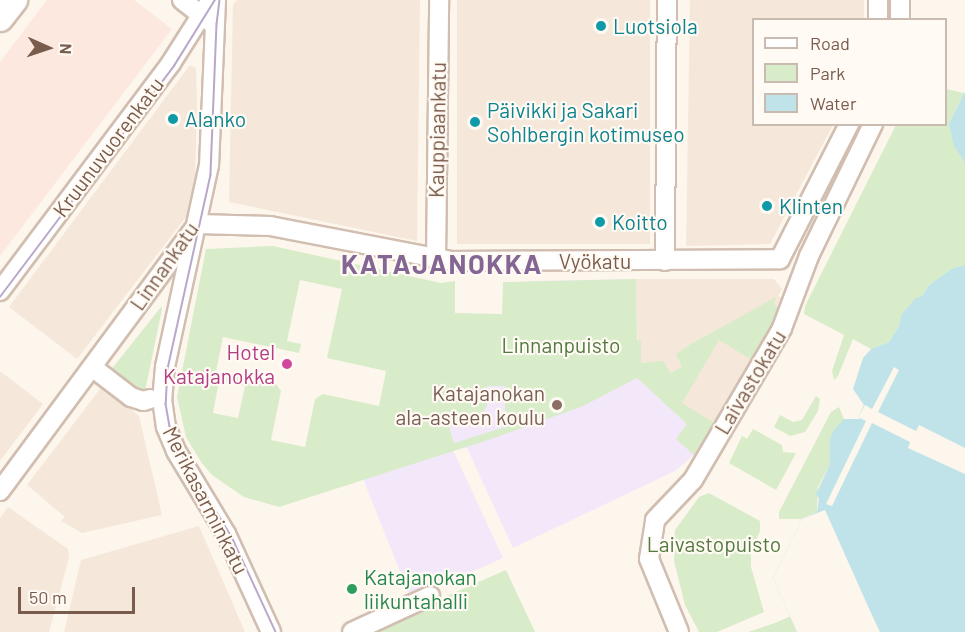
<!DOCTYPE html>
<meta charset="utf-8">
<style>
body{margin:0}
#map{position:relative;width:965px;height:632px;overflow:hidden;background:#fdf6ec;font-family:Barlow,sans-serif}
div>[style]{position:absolute}
.residential>*{inset:0;background:#f5e8da;transform-origin:0 0}
.commercial>*{inset:0;background:#fde8e0}
.education>*{inset:0;background:#f3e8fa}
.green>*{inset:0;background:#d8ecc9}
.water>*{inset:0;background:#bfe3e8}
.pier>*{inset:0;background:#fdf6ec}
.roads{filter:drop-shadow(2px 0 #d1beb0) drop-shadow(-2px 0 #d1beb0) drop-shadow(0 2px #d1beb0) drop-shadow(0 -2px #d1beb0)}
.minor>*{height:18px;margin:-9px;padding:0 9px;transform-origin:9px;border-radius:9px;background:#fff}
.secondary>*{height:26px;margin:-13px;padding:0 13px;transform-origin:13px;border-radius:13px;background:#fff}
.tram>*{height:1.5px;margin:-0.75px;padding:0 0.75px;transform-origin:0.75px;border-radius:0.75px;background:#b9a8c9}
.dots>*{width:16px;height:16px;translate:-50% -50%;box-sizing:border-box;border:3px solid #fffaf3;border-radius:50%}
span{translate:-50% -50%;white-space:nowrap;text-align:center;line-height:1.15;-webkit-text-stroke:4.5px #fffaf3;paint-order:stroke}
.culture-label{font-size:21px;color:#0d838f}
.left{translate:0 -50%;text-align:left}
.street-label{font-size:21px;color:#7a5c4d}
.park-label{font-size:21px;color:#537a41}
.hotel-label{font-size:21px;color:#b23c85}
.right{translate:-100% -50%;text-align:right}
.education-label{font-size:21px;color:#785e54}
.leisure-label{font-size:21px;color:#27864d}
.district-label{font-size:27px;color:#846695;font-weight:700;letter-spacing:1.5px}
.legend{position:absolute;left:752px;top:18px;width:195px;height:108px;box-sizing:border-box;background:#fffaf3;border:2px solid #cabbb1;margin:0;padding:8px 10px;list-style:none;font-size:18px;color:#7a5c4d}
.legend li{display:flex;align-items:center;gap:12px;height:30px}
.legend b{width:30px;border:2px solid #cabbb1}
.north{position:absolute;left:18px;top:18px;width:60px;height:60px;-webkit-text-stroke:4px #fffaf3;paint-order:stroke;rotate:93deg;font-size:16px;font-weight:700;line-height:24px;text-align:center;color:#7a5c4d}
.north::after{content:'';display:block;margin:auto;width:21px;height:27px;background:#7a5c4d;clip-path:polygon(50% 0,100% 100%,50% 72%,0 100%)}
.scale{position:absolute;left:18px;top:587px;width:117px;height:27px;box-sizing:border-box;border:3px solid #7a5c4d;border-top:0;padding-left:8px;font-size:18px;line-height:21px;white-space:nowrap;color:#7a5c4d;-webkit-text-stroke:4px #fffaf3;paint-order:stroke}
</style>
<div id="map">
<div class="residential">
<div style="clip-path:polygon(237px 0,420px 0,417px 241px,229px 202px,233px 5px)"></div>
<div style="left:457px;top:0;width:193px;height:244px"></div>
<div style="clip-path:polygon(690px 0,864px 0,864px 19px,754px 20px,754px 124px,833px 125px,770px 244px,686px 246px)"></div>
<div style="clip-path:polygon(190px 65px,196px 68px,197px 102px,195px 181px,189px 213px,77px 359px,9px 307px)"></div>
<div style="clip-path:polygon(636px 279px,774px 279px,782px 289px,778px 296px,787px 301px,694px 455px,638px 364px)"></div>
<div style="clip-path:polygon(0 371px,43px 404px,0 461px)"></div>
<div style="clip-path:polygon(103px 385px,139px 416px,162px 515px,82px 533px,61px 521px,65px 517px,27px 485px)"></div>
<div style="clip-path:polygon(8px 507px,68px 549px,69px 558px,49px 632px,0 632px,0 518px)"></div>
<div style="clip-path:polygon(199px 526px,245px 632px,64px 632px,81px 560px)"></div>
</div>
<div class="commercial">
<div style="clip-path:polygon(47px 0,134px 0,172px 29px,0 256px,0 62px)"></div>
</div>
<div class="education">
<div style="clip-path:polygon(636px 279px,637px 378px,687px 424px,677px 439px,694px 455px,675px 471px,513px 548px,467px 448px,457px 449px,454px 443px,449px 426px,445px 386px,530px 281px)"></div>
<div style="clip-path:polygon(453px 450px,503px 558px,411px 599px,363px 479px)"></div>
</div>
<div class="green">
<div style="clip-path:polygon(946px 89px,964px 93px,949px 124px,957px 149px,965px 163px,965px 265px,953px 268px,929px 285px,922px 296px,901px 315px,899px 326px,889px 342px,871px 349px,853px 339px,838px 376px,834px 380px,832px 371px,844px 335px,804px 314px,805px 306px,896px 125px,946px 124px)"></div>
<div style="clip-path:polygon(evenodd,273px 246px,441px 283px,455px 281px,455px 313px,502px 314px,503px 282px,636px 279px,637px 340px,641px 341px,641px 363px,664px 361px,670px 373px,682px 367px,676px 354px,691px 344px,776px 297px,774px 305px,782px 309px,752px 360px,719px 340px,682px 403px,714px 423px,694px 455px,676px 439px,687px 424px,637px 378px,583px 406px,494px 438px,279px 507px,244px 497px,212px 475px,201px 462px,186px 437px,177px 397px,206px 249px,273px 246px,300px 280px,342px 289px,327px 358px,386px 371px,379px 406px,323px 394px,315px 399px,305px 447px,271px 440px,281px 391px,276px 384px,216px 372px,223px 337px,299px 353px,301px 344px,287px 341px,300px 280px,273px 246px,219px 381px,245px 386px,238px 418px,213px 413px,219px 381px,273px 246px,487px 386px,505px 386px,505px 427px,454px 443px,449px 426px,480px 416px,487px 406px,487px 386px)"></div>
<div style="clip-path:polygon(161px 307px,162px 309px,144px 396px,110px 371px)"></div>
<div style="clip-path:polygon(816px 396px,820px 399px,818px 411px,805px 432px,790px 436px,774px 427px,780px 415px,793px 422px,802px 420px)"></div>
<div style="clip-path:polygon(839px 407px,844px 419px,830px 439px,830px 464px,818px 487px,817px 512px,801px 519px,779px 519px,779px 512px,831px 412px)"></div>
<div style="clip-path:polygon(753px 429px,782px 445px,783px 452px,796px 453px,776px 490px,729px 463px,742px 436px,747px 439px)"></div>
<div style="clip-path:polygon(709px 493px,760px 521px,760px 531px,751px 553px,751px 567px,764px 612px,717px 632px,699px 632px,685px 605px,674px 561px,675px 530px,699px 497px)"></div>
<div style="clip-path:polygon(506px 570px,535px 632px,365px 632px)"></div>
<div style="clip-path:polygon(791px 616px,797px 632px,748px 632px,775px 623px)"></div>
</div>
<div class="water">
<div style="clip-path:polygon(964px 93px,965px 93px,965px 163px,954px 146px,949px 124px)"></div>
<div style="clip-path:polygon(965px 265px,965px 632px,797px 632px,773px 578px,802px 519px,817px 512px,819px 499px,816px 494px,830px 464px,830px 439px,834px 430px,844px 419px,861px 419px,858px 417px,864px 405px,853px 389px,863px 358px,871px 349px,889px 342px,899px 326px,901px 315px,916px 298px,922px 296px,929px 285px,953px 268px)"></div>
</div>
<div class="pier">
<div style="clip-path:polygon(894px 367px,899px 370px,878px 412px,916px 431px,919px 425px,965px 448px,965px 474px,908px 448px,910px 442px,872px 423px,832px 506px,826px 504px,866px 421px,858px 417px,865px 405px,872px 409px)"></div>
<div style="clip-path:polygon(825px 510px,871px 613px,880px 632px,797px 632px,773px 578px,802px 519px)"></div>
</div>
<div class="roads">
<div class="minor">
<div style="left:182px;top:0;width:34px;rotate:38deg"></div>
<div style="left:216px;top:0;width:165px;rotate:92.4deg"></div>
<div style="left:209px;top:165px;width:207px;rotate:102.3deg"></div>
<div style="left:165px;top:367px;width:32px;rotate:95deg"></div>
<div style="left:162px;top:399px;width:28px;rotate:82deg"></div>
<div style="left:166px;top:427px;width:26px;rotate:67deg"></div>
<div style="left:176px;top:451px;width:97px;rotate:58.9deg"></div>
<div style="left:226px;top:534px;width:108px;rotate:65.3deg"></div>
<div style="left:878px;top:20px;width:20px;rotate:-90deg"></div>
<div style="left:900px;top:20px;width:20px;rotate:-90deg"></div>
<div style="left:198px;top:224px;width:72px;rotate:1.6deg"></div>
<div style="left:270px;top:226px;width:185px;rotate:10.9deg"></div>
<div style="left:452px;top:261px;width:328px;rotate:-0.3deg"></div>
<div style="left:780px;top:259px;width:152px;rotate:-62.9deg"></div>
<div style="left:436px;top:260px;width:260px;rotate:-89.3deg"></div>
<div style="left:665px;top:261px;width:261px;rotate:-89.6deg"></div>
<div style="left:0;top:291px;width:285px;rotate:-53.1deg"></div>
<div style="left:171px;top:63px;width:75px;rotate:-57.6deg"></div>
<div style="left:92px;top:367px;width:49px;rotate:37.6deg"></div>
<div style="left:131px;top:397px;width:13px;rotate:18deg"></div>
<div style="left:143px;top:401px;width:7px;rotate:-16deg"></div>
<div style="left:0;top:491px;width:325px;rotate:-53.5deg"></div>
<div style="left:352px;top:632px;width:86px;rotate:-24.8deg"></div>
<div style="left:679px;top:632px;width:79px;rotate:-112.3deg"></div>
<div style="left:649px;top:559px;width:39px;rotate:-81deg"></div>
<div style="left:655px;top:520px;width:55px;rotate:-46.5deg"></div>
<div style="left:693px;top:480px;width:176px;rotate:-59.6deg"></div>
<div style="left:782px;top:328px;width:77px;rotate:-69.4deg"></div>
<div style="left:809px;top:256px;width:147px;rotate:-64.1deg"></div>
</div>
<div class="secondary">
<div style="left:0;top:18px;width:23px;rotate:-52deg"></div>
</div>
</div>
<div class="tram">
<div style="left:220px;top:0;width:24px;rotate:97deg"></div>
<div style="left:217px;top:24px;width:151px;rotate:92.3deg"></div>
<div style="left:211px;top:175px;width:199px;rotate:102.5deg"></div>
<div style="left:168px;top:369px;width:35px;rotate:93deg"></div>
<div style="left:166px;top:404px;width:22px;rotate:80deg"></div>
<div style="left:170px;top:426px;width:25px;rotate:69deg"></div>
<div style="left:179px;top:449px;width:105px;rotate:59deg"></div>
<div style="left:233px;top:539px;width:102px;rotate:65.2deg"></div>
<div style="left:0;top:297px;width:289px;rotate:-53deg"></div>
<div style="left:174px;top:66px;width:78px;rotate:-58.2deg"></div>
</div>
<div class="dots">
<div style="left:601px;top:26px;background:#0f9aa8"></div>
<div style="left:173px;top:119px;background:#0f9aa8"></div>
<div style="left:475px;top:122px;background:#0f9aa8"></div>
<div style="left:767px;top:206px;background:#0f9aa8"></div>
<div style="left:600px;top:222px;background:#0f9aa8"></div>
<div style="left:287px;top:364px;background:#d1479c"></div>
<div style="left:557px;top:405px;background:#8d6e63"></div>
<div style="left:352px;top:589px;background:#2e9e5b"></div>
</div>
<div class="culture-label">
<span class="left" style="left:613px;top:26px">Luotsiola</span>
<span class="left" style="left:487px;top:122px">Päivikki ja Sakari<br>Sohlbergin kotimuseo</span>
<span class="left" style="left:185px;top:119px">Alanko</span>
<span class="left" style="left:779px;top:206px">Klinten</span>
<span class="left" style="left:612px;top:222px">Koitto</span>
</div>
<div class="street-label">
<span style="left:437px;top:130px;rotate:-89deg">Kauppiaankatu</span>
<span style="left:108px;top:147px;rotate:-53deg">Kruunuvuorenkatu</span>
<span style="left:595px;top:261px">Vyökatu</span>
<span style="left:164px;top:266px;rotate:-55deg">Linnankatu</span>
<span style="left:750px;top:382px;rotate:-59deg">Laivastokatu</span>
<span style="left:206px;top:500px;rotate:63deg">Merikasarminkatu</span>
</div>
<div class="park-label">
<span style="left:561px;top:345px">Linnanpuisto</span>
<span style="left:714px;top:544px">Laivastopuisto</span>
</div>
<div class="hotel-label">
<span class="right" style="left:275px;top:364px">Hotel<br>Katajanokka</span>
</div>
<div class="education-label">
<span class="right" style="left:545px;top:405px">Katajanokan<br>ala-asteen koulu</span>
</div>
<div class="leisure-label">
<span class="left" style="left:364px;top:589px">Katajanokan<br>liikuntahalli</span>
</div>
<div class="district-label">
<span style="left:442px;top:264px">KATAJANOKKA</span>
</div>
<ul class="legend">
<li><b style="height:8px;background:#fff"></b>Road</li>
<li><b style="height:16px;background:#d8ecc9"></b>Park</li>
<li><b style="height:16px;background:#bfe3e8"></b>Water</li>
</ul>
<div class="north">N</div>
<div class="scale">50 m</div>
</div>
